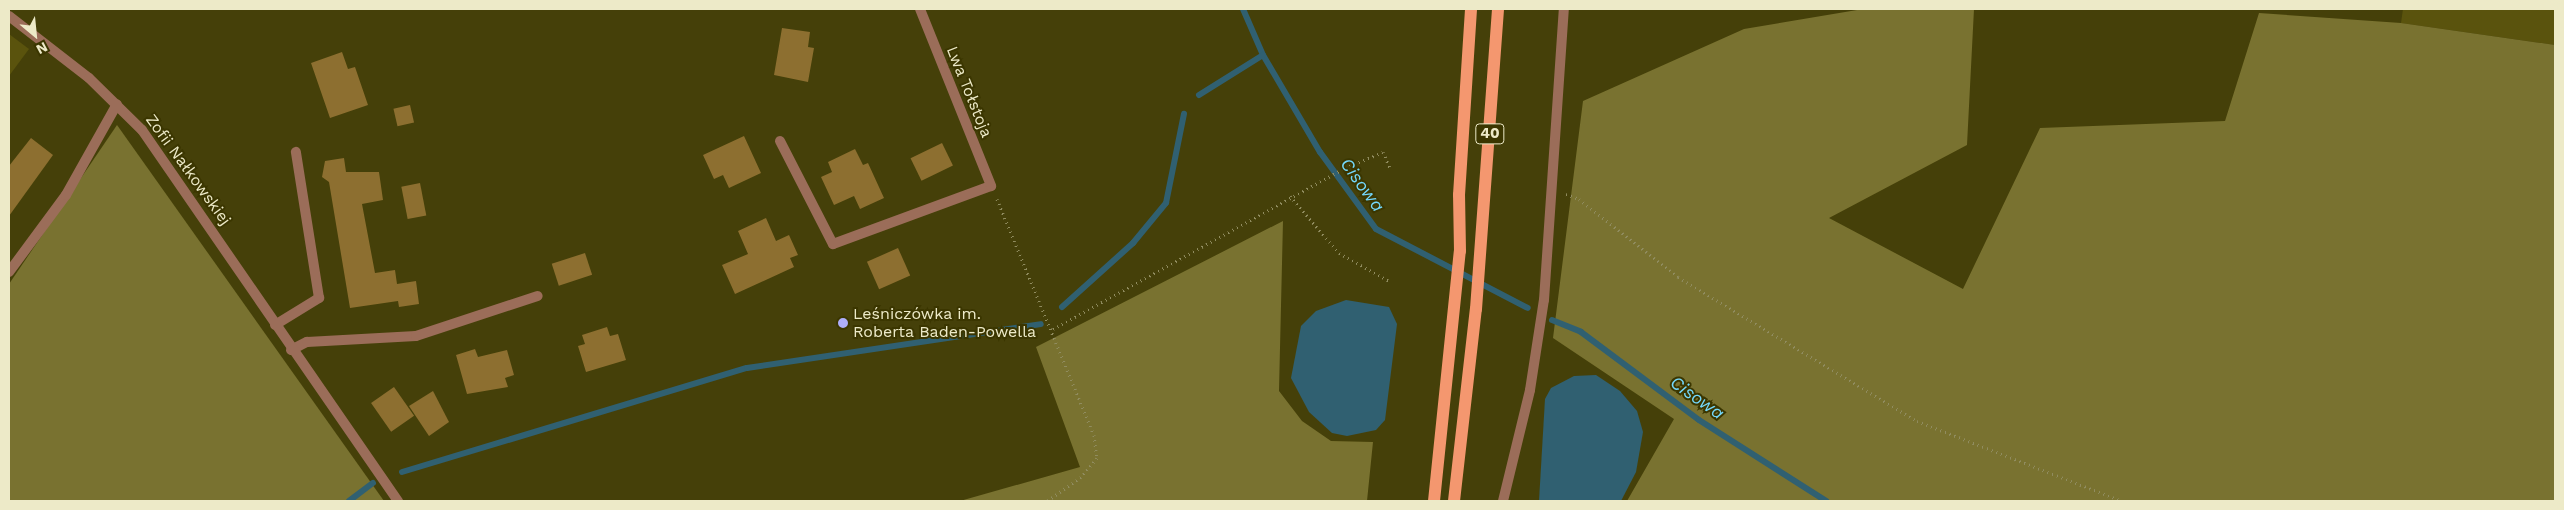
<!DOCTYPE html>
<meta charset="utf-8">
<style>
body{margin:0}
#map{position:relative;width:2564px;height:510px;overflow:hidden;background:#454009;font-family:"Work Sans",sans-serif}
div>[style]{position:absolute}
.green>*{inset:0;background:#5a530d}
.forest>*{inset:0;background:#797230}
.water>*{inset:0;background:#306071}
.stream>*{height:6px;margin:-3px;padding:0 3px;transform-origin:3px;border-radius:3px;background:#306071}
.building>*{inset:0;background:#8d6f30;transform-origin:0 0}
.path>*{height:3px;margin-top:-1.5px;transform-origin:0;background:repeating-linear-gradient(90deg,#908c5f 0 1px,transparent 0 5px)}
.service>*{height:10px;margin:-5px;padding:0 5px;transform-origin:5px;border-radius:5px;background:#9b6d59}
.minor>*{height:10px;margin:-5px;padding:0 5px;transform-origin:5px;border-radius:5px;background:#9b6d59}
.tertiary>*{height:10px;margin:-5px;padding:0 5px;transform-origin:5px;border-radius:5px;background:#9b6d59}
.primary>*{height:12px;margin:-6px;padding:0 6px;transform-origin:6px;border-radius:6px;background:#f4976f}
.dots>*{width:14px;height:14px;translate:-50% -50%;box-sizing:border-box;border:2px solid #3b3600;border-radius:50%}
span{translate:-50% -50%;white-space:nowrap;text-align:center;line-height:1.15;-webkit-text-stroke:4px #3b3600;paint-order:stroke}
.shield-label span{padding:1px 4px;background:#3b3600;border:1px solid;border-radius:4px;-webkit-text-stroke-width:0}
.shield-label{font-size:15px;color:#edeac8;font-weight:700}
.street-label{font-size:16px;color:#edeac8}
.poi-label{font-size:16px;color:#edeac8}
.left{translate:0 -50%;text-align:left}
.water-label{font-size:18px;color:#74d8fb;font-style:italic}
.frame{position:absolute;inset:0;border:10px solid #edeac8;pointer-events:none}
.north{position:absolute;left:10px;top:10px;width:50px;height:50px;-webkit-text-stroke:4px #3b3600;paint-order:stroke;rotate:152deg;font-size:14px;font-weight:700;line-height:20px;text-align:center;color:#edeac8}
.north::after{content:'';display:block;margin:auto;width:18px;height:22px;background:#edeac8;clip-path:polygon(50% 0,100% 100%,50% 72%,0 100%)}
</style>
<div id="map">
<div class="green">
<div style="clip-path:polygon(2403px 9px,2555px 9px,2555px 45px,2401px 23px)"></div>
<div style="clip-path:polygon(9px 34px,29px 49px,9px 76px)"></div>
</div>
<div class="forest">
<div style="clip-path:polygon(1863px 9px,1974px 9px,1967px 145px,1829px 218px,1963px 289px,2040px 128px,2225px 121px,2259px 13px,2401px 23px,2555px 45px,2555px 501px,1627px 501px,1674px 419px,1553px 338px,1583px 101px,1744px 29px)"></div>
<div style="clip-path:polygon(117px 125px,384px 501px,9px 501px,9px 284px)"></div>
<div style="clip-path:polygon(1283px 221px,1279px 391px,1302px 421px,1331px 441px,1373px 442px,1367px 501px,960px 501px,1080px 467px,1036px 347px)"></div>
</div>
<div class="water">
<div style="clip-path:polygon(1346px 300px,1389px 307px,1397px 324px,1385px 420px,1376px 430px,1347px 436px,1332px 433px,1309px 412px,1291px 378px,1301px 326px,1316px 311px)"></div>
<div style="clip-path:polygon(1596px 375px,1620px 391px,1637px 411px,1643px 432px,1636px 472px,1621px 501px,1539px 501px,1545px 399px,1551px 388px,1574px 376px)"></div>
</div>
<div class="stream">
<div style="left:1243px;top:9px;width:50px;rotate:66.5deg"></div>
<div style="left:1263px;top:55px;width:113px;rotate:59.6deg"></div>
<div style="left:1320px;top:152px;width:95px;rotate:54deg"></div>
<div style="left:1376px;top:229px;width:171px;rotate:27.5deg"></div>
<div style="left:1199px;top:95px;width:75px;rotate:-32deg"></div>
<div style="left:1062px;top:307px;width:96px;rotate:-42deg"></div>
<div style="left:1133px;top:243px;width:52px;rotate:-50.5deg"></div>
<div style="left:1166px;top:203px;width:91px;rotate:-78.6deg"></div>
<div style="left:1552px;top:320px;width:31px;rotate:22deg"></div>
<div style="left:1581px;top:332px;width:147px;rotate:36.7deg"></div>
<div style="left:1699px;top:420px;width:151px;rotate:32.5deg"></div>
<div style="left:402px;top:472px;width:360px;rotate:-16.8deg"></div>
<div style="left:747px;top:368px;width:297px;rotate:-8.5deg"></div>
<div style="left:349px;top:501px;width:30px;rotate:-37deg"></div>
</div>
<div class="building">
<div style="clip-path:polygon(782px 28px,810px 32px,808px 47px,814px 48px,808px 82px,774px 75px)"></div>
<div style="clip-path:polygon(342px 52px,348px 69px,355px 67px,368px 105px,330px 118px,311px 63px)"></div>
<div style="left:410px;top:105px;width:18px;height:17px;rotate:77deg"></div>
<div style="clip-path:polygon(744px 136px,761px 173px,729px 188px,723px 175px,714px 179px,703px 155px)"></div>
<div style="clip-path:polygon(31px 138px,53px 155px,9px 216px,9px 166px)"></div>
<div style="left:942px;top:143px;width:25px;height:35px;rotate:64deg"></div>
<div style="clip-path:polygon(855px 149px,863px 165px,868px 163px,884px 198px,860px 209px,854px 196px,834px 205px,821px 177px,832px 172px,828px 162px)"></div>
<div style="clip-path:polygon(344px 158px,346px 172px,379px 172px,383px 200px,362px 204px,375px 273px,395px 270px,397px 284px,416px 281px,419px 304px,399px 307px,398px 301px,350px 308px,329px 182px,322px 177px,325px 161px)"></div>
<div style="left:420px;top:183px;width:33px;height:19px;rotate:79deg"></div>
<div style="clip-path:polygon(766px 218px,776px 241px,789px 235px,798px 255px,790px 258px,794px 267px,735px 294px,722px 265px,748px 254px,738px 231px)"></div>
<div style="left:898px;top:248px;width:30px;height:34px;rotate:66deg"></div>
<div style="left:585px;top:253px;width:23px;height:35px;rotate:72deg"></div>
<div style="clip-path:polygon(607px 327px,610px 336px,618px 334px,626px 360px,586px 372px,578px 346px,585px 344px,582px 335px)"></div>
<div style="clip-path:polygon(475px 349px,478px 357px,507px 350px,514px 375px,505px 378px,508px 387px,467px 394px,456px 355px)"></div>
<div style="left:394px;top:387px;width:35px;height:28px;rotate:55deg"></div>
<div style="clip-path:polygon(433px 391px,449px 422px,429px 436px,409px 406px)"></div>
</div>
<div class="path">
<div style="left:1566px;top:194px;width:14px;rotate:21deg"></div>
<div style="left:1579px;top:199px;width:126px;rotate:38.2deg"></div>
<div style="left:1678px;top:277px;width:279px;rotate:31.1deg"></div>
<div style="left:1917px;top:421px;width:220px;rotate:21.3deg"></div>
<div style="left:1290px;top:196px;width:75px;rotate:49.3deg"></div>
<div style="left:1339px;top:253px;width:57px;rotate:29.2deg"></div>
<div style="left:997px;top:199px;width:255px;rotate:67.7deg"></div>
<div style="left:1094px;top:435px;width:23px;rotate:83deg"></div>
<div style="left:1097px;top:458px;width:25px;rotate:130deg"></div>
<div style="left:1081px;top:477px;width:42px;rotate:144.8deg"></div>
<div style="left:1053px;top:329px;width:333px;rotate:-28.9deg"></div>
<div style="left:1345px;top:168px;width:41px;rotate:-22.8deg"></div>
<div style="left:1383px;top:152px;width:17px;rotate:66deg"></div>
</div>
<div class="service">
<div style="left:780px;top:141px;width:116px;rotate:62.8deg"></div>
<div style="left:833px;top:244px;width:168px;rotate:-20.2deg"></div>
<div style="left:1503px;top:501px;width:114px;rotate:-76.3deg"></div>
<div style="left:1530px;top:390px;width:91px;rotate:-81.2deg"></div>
<div style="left:1544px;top:300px;width:292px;rotate:-86.1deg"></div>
</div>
<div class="minor">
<div style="left:920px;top:9px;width:191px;rotate:68.1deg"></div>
<div style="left:9px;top:272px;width:96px;rotate:-53.5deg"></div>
<div style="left:66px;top:195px;width:104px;rotate:-60.7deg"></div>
<div style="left:275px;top:325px;width:52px;rotate:-31.5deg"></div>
<div style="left:319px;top:298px;width:148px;rotate:-99deg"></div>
<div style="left:291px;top:350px;width:18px;rotate:-27deg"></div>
<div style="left:307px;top:342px;width:109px;rotate:-3.2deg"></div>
<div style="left:416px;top:336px;width:128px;rotate:-18.2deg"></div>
</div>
<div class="tertiary">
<div style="left:9px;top:16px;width:101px;rotate:37.8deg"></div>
<div style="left:89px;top:78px;width:74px;rotate:44.5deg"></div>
<div style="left:142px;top:130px;width:451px;rotate:55.4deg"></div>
</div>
<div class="primary">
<div style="left:1434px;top:501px;width:251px;rotate:-84.1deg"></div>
<div style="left:1460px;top:251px;width:56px;rotate:-91deg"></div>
<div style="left:1459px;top:195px;width:186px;rotate:-86.3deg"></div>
<div style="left:1454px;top:501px;width:193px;rotate:-83.5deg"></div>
<div style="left:1476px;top:309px;width:301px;rotate:-85.8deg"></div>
</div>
<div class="dots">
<div style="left:843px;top:323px;background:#aeaefa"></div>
</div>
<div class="shield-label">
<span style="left:1490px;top:134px">40</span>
</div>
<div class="street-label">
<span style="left:969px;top:92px;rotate:68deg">Lwa Tołstoja</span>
<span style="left:188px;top:170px;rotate:54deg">Zofii Nałkowskiej</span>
</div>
<div class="poi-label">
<span class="left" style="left:853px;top:323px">Leśniczówka im.<br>Roberta Baden-Powella</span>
</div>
<div class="water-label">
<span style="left:1362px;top:185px;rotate:54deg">Cisowa</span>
<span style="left:1697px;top:398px;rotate:35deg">Cisowa</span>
</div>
<div class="frame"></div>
<div class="north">N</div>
</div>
